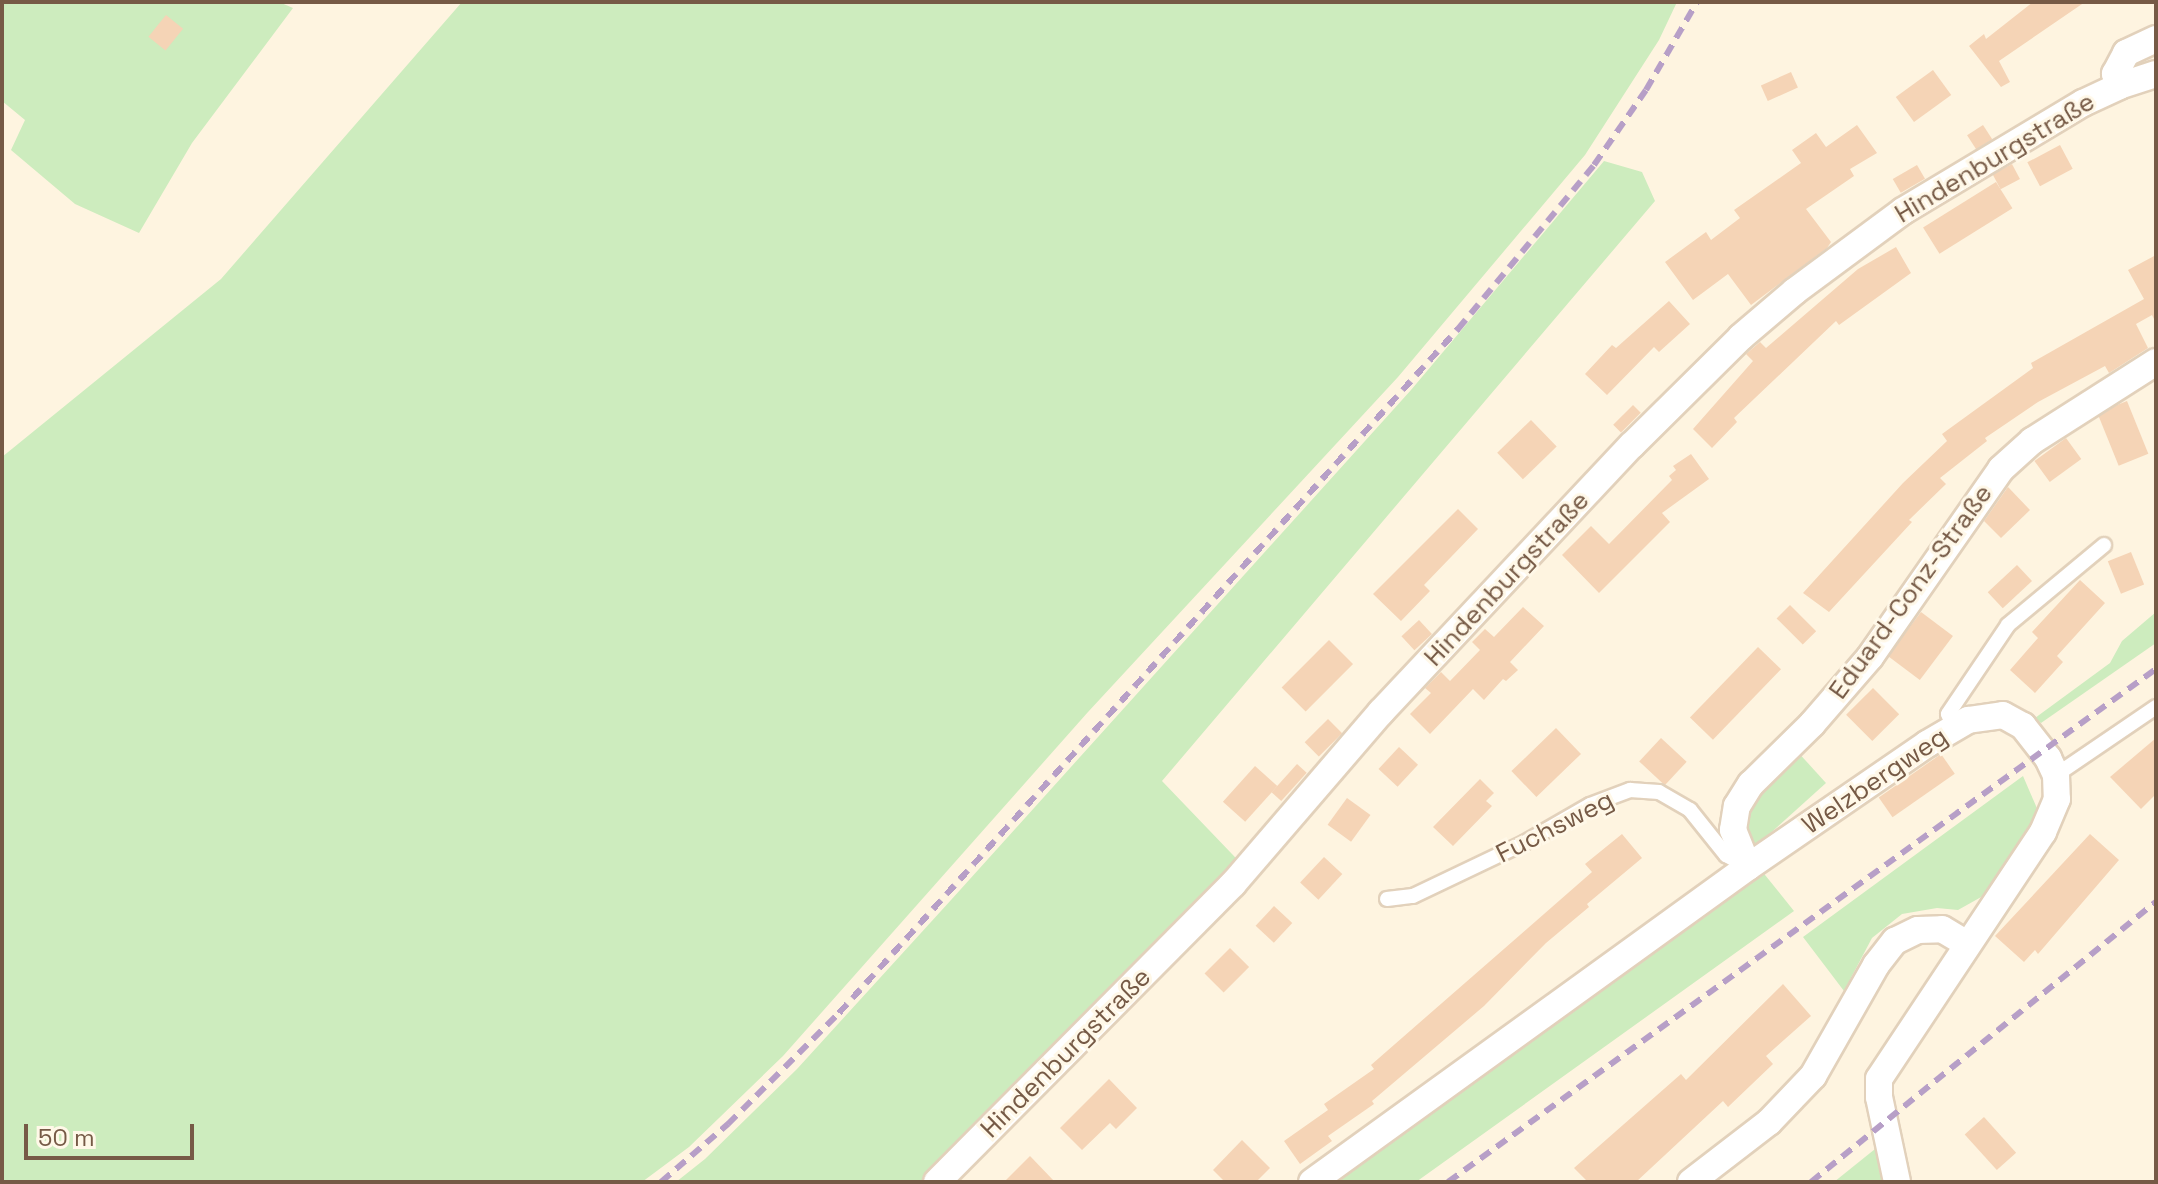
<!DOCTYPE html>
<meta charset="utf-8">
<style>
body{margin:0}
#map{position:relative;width:2158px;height:1184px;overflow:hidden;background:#fef4e0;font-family:"Space Grotesk",sans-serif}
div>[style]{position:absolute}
.green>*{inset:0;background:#cdecbe}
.building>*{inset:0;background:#f5d4b6;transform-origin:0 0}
.roads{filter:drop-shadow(2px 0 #e2d1bb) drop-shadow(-2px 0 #e2d1bb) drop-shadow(0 2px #e2d1bb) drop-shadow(0 -2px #e2d1bb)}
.lane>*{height:14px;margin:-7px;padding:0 7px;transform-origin:7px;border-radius:7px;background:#fff}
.street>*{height:26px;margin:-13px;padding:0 13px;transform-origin:13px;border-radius:13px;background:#fff}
.rail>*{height:6px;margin-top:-3px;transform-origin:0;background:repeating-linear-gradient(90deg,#b79fc7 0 12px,transparent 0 20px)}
span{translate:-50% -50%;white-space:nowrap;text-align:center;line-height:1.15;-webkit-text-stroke:6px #fff8e8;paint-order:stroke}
.street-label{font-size:26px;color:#765a46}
.frame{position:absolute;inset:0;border:4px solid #765a46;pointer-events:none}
.scale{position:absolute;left:24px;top:1124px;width:170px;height:36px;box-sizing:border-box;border:4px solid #765a46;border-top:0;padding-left:10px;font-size:24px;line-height:28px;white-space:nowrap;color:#765a46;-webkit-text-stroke:6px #fff8e8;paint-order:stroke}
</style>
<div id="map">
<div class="green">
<div style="clip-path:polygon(2px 2px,279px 2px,293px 8px,192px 143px,139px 233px,75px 204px,11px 150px,25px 120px,2px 101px)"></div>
<div style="clip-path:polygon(462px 2px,1677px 2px,1659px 40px,1585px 155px,1398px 377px,1088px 712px,783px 1056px,689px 1147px,642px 1182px,2px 1182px,2px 457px,221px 279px)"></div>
<div style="clip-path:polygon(1604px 161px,1642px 172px,1655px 201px,1162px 781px,1255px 878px,952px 1182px,676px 1182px,705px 1159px,797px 1069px,951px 900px,1411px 390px)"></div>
<div style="clip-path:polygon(2156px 612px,2156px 643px,2041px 723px,2035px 718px,2110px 663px,2122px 641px)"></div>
<div style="clip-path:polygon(1796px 750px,1826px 783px,1756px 846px,1745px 833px,1747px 808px)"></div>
<div style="clip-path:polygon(2023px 776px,2039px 813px,1983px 896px,1958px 910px,1937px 908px,1902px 914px,1872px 938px,1844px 991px,1803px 937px)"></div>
<div style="clip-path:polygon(1761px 870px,1794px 911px,1416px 1182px,1334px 1182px,1555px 1024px)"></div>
<div style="clip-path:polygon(1880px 1145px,1887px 1182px,1834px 1182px)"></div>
</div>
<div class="building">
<div style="clip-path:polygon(2033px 2px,2085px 2px,1999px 61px,2010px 82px,2001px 87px,1969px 46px,1984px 34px,1986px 39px)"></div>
<div style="left:166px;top:15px;width:22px;height:28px;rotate:39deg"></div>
<div style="left:1933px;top:70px;width:31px;height:46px;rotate:54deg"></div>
<div style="left:1791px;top:72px;width:17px;height:33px;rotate:66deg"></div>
<div style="clip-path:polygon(1857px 125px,1877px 153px,1850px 169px,1854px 176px,1806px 209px,1831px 242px,1827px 248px,1751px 305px,1728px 274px,1693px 300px,1665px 262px,1706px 232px,1711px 240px,1740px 218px,1734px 210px,1801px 163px,1792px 150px,1816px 133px,1826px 147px)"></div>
<div style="left:1983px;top:125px;width:17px;height:19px;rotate:57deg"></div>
<div style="left:2060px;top:145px;width:27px;height:37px;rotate:62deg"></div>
<div style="left:2012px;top:164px;width:17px;height:22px;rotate:62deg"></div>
<div style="left:1917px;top:165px;width:16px;height:28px;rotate:60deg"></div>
<div style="left:1996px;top:182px;width:31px;height:86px;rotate:58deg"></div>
<div style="clip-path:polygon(1896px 247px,1911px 273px,1839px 325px,1836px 321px,1734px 418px,1737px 422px,1712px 448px,1693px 429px,1753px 361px,1746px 354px,1760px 342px,1766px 348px,1858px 269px)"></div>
<div style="clip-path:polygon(2156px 255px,2156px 323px,2152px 315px,2136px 324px,2148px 348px,2109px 373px,2105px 366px,2038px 402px,1985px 438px,1987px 441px,1940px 478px,1946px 484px,1909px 520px,1912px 522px,1829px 612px,1803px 593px,1903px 483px,1947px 441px,1942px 434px,2033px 368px,2031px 363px,2144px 299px,2128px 270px)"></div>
<div style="clip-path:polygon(1669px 301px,1690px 324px,1659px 352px,1654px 347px,1607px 395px,1585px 374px,1612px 345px,1616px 348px)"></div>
<div style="left:2127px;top:401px;width:57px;height:32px;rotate:68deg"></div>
<div style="left:1633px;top:405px;width:11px;height:28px;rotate:45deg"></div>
<div style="left:1531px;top:420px;width:37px;height:47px;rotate:46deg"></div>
<div style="left:2066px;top:438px;width:26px;height:39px;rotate:54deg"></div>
<div style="clip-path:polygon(1691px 454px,1709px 479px,1662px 513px,1670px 522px,1599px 593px,1562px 555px,1591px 526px,1609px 544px,1672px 480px,1669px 476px,1676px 470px,1673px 466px)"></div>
<div style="clip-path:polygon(2008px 487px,2030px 510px,2001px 538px,1984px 521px)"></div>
<div style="clip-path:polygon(1458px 509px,1478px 529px,1424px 585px,1430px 591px,1401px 621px,1373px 594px)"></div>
<div style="left:2131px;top:552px;width:35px;height:25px;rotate:68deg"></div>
<div style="left:2017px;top:565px;width:22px;height:40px;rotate:47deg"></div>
<div style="clip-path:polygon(2080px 580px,2105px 603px,2057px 656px,2063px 662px,2035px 693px,2010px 670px,2038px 638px,2032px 632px)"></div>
<div style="left:1790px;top:605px;width:37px;height:19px;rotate:45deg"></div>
<div style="clip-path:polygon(1523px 607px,1544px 626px,1510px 662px,1518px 670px,1506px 681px,1503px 679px,1484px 700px,1473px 689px,1430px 734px,1410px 714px,1431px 693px,1425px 688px,1441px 672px,1450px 681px,1480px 650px,1472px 642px,1485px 629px,1494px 637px)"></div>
<div style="left:1921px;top:612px;width:40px;height:55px;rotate:37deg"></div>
<div style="left:1419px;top:620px;width:19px;height:24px;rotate:47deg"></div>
<div style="left:1329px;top:640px;width:34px;height:67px;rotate:45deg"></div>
<div style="left:1758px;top:647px;width:32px;height:98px;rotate:44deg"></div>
<div style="left:1873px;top:688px;width:37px;height:38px;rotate:45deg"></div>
<div style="left:1328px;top:719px;width:20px;height:33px;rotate:45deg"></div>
<div style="left:1556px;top:728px;width:36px;height:62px;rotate:46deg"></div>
<div style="left:1661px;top:738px;width:35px;height:32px;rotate:43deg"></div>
<div style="clip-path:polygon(2156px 738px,2156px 794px,2141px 809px,2110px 777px)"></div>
<div style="left:1399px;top:747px;width:26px;height:30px;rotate:43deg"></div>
<div style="left:1941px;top:754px;width:24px;height:76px;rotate:55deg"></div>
<div style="left:1297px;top:764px;width:13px;height:38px;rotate:42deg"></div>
<div style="left:1255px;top:766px;width:30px;height:48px;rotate:42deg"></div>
<div style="clip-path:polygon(1480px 779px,1494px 793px,1486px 801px,1492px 806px,1453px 846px,1433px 827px)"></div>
<div style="left:1347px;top:798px;width:29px;height:33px;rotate:36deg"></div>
<div style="clip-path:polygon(1622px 834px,1642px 858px,1587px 904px,1589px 907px,1546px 943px,1484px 1006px,1372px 1101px,1374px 1104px,1328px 1136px,1332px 1141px,1300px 1164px,1284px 1141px,1328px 1110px,1324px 1104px,1374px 1069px,1371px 1065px,1592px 872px,1585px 864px)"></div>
<div style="clip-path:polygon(2090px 834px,2119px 860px,2038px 954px,2035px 950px,2024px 962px,1995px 936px)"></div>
<div style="left:1324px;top:857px;width:25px;height:35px;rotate:43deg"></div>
<div style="left:1274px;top:906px;width:25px;height:27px;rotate:43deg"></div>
<div style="left:1230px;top:948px;width:27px;height:36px;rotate:45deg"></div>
<div style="clip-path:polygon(1783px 984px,1811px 1016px,1766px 1056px,1773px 1064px,1728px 1107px,1723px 1101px,1636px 1182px,1588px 1182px,1574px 1168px,1681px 1074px,1686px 1080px)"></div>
<div style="clip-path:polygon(1109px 1079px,1137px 1108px,1116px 1129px,1110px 1123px,1082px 1150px,1060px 1128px)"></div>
<div style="left:1984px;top:1117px;width:48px;height:26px;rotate:48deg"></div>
<div style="clip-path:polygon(1242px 1140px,1270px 1168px,1256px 1182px,1225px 1182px,1213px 1170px)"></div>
<div style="clip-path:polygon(1030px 1156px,1055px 1182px,1004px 1182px)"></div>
</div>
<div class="roads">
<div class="lane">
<div style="left:1954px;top:727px;width:14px;rotate:-115deg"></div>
<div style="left:1948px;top:714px;width:107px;rotate:-56deg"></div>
<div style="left:2008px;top:625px;width:125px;rotate:-39.8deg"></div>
<div style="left:2056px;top:775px;width:121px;rotate:-34.2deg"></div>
<div style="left:1387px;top:899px;width:26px;rotate:-7deg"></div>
<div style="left:1413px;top:896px;width:123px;rotate:-25.5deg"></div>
<div style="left:1524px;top:843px;width:76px;rotate:-29.9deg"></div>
<div style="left:1590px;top:805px;width:43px;rotate:-20.6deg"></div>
<div style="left:1630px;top:790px;width:29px;rotate:4deg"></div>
<div style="left:1659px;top:792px;width:36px;rotate:30deg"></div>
<div style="left:1690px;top:810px;width:58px;rotate:51.3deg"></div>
<div style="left:1726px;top:855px;width:21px;rotate:28deg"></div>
</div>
<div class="street">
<div style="left:2119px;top:86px;width:13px;rotate:-108deg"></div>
<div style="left:2115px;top:74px;width:24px;rotate:-62deg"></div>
<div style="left:2126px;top:53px;width:33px;rotate:-25deg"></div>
<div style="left:1748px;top:867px;width:40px;rotate:-112deg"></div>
<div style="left:1733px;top:830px;width:24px;rotate:-81deg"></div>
<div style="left:1737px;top:806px;width:26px;rotate:-58deg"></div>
<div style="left:1751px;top:784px;width:86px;rotate:-44.5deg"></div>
<div style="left:1812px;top:724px;width:89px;rotate:-49.1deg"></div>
<div style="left:1870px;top:657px;width:229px;rotate:-55.1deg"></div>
<div style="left:2001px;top:469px;width:42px;rotate:-42.1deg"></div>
<div style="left:2032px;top:441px;width:147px;rotate:-32.5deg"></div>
<div style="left:937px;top:1182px;width:420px;rotate:-45.2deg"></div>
<div style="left:1233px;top:884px;width:227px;rotate:-49.3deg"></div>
<div style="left:1381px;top:712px;width:366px;rotate:-46.8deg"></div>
<div style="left:1632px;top:445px;width:153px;rotate:-44.7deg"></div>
<div style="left:1741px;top:337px;width:71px;rotate:-40.4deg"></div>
<div style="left:1795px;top:291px;width:134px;rotate:-36.5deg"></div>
<div style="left:1903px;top:211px;width:210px;rotate:-31deg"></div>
<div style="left:2083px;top:103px;width:40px;rotate:-25deg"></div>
<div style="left:2119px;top:86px;width:39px;rotate:-18deg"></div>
<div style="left:1312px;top:1182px;width:538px;rotate:-35.85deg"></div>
<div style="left:1748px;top:867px;width:217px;rotate:-34.5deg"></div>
<div style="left:1927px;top:744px;width:48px;rotate:-30.3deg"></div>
<div style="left:1968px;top:720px;width:35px;rotate:-8deg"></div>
<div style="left:2003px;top:715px;width:23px;rotate:29deg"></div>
<div style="left:2023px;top:726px;width:41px;rotate:52deg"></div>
<div style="left:2048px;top:758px;width:19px;rotate:65deg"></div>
<div style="left:2056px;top:775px;width:24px;rotate:88deg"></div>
<div style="left:2057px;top:799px;width:36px;rotate:113deg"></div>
<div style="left:2043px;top:832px;width:296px;rotate:123.6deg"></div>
<div style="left:1879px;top:1079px;width:18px;rotate:90deg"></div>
<div style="left:1879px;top:1097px;width:87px;rotate:78deg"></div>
<div style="left:1691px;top:1182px;width:98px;rotate:-37.6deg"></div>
<div style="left:1769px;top:1122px;width:64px;rotate:-46.3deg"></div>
<div style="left:1813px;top:1076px;width:128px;rotate:-60.4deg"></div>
<div style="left:1876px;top:965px;width:31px;rotate:-52deg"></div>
<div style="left:1895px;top:941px;width:25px;rotate:-26deg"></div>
<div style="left:1918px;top:930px;width:24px;rotate:-2deg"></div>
<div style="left:1942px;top:929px;width:29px;rotate:31deg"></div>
</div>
</div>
<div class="rail">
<div style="left:661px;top:1182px;width:89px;rotate:-40.9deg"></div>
<div style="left:728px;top:1124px;width:157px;rotate:-45deg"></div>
<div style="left:839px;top:1013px;width:923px;rotate:-47.86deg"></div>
<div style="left:1458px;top:329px;width:213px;rotate:-50.3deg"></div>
<div style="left:1594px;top:165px;width:91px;rotate:-55.3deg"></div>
<div style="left:1646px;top:90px;width:102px;rotate:-59.9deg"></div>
<div style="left:1448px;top:1182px;width:874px;rotate:-35.93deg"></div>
<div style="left:1811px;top:1182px;width:444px;rotate:-39.1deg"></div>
</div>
<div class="street-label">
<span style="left:1995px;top:158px;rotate:-31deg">Hindenburgstraße</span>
<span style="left:1507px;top:579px;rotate:-47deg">Hindenburgstraße</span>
<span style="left:1911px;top:592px;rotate:-54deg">Eduard-Conz-Straße</span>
<span style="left:1875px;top:781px;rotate:-34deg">Welzbergweg</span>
<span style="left:1555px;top:827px;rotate:-27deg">Fuchsweg</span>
<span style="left:1066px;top:1053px;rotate:-45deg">Hindenburgstraße</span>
</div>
<div class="frame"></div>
<div class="scale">50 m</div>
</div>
